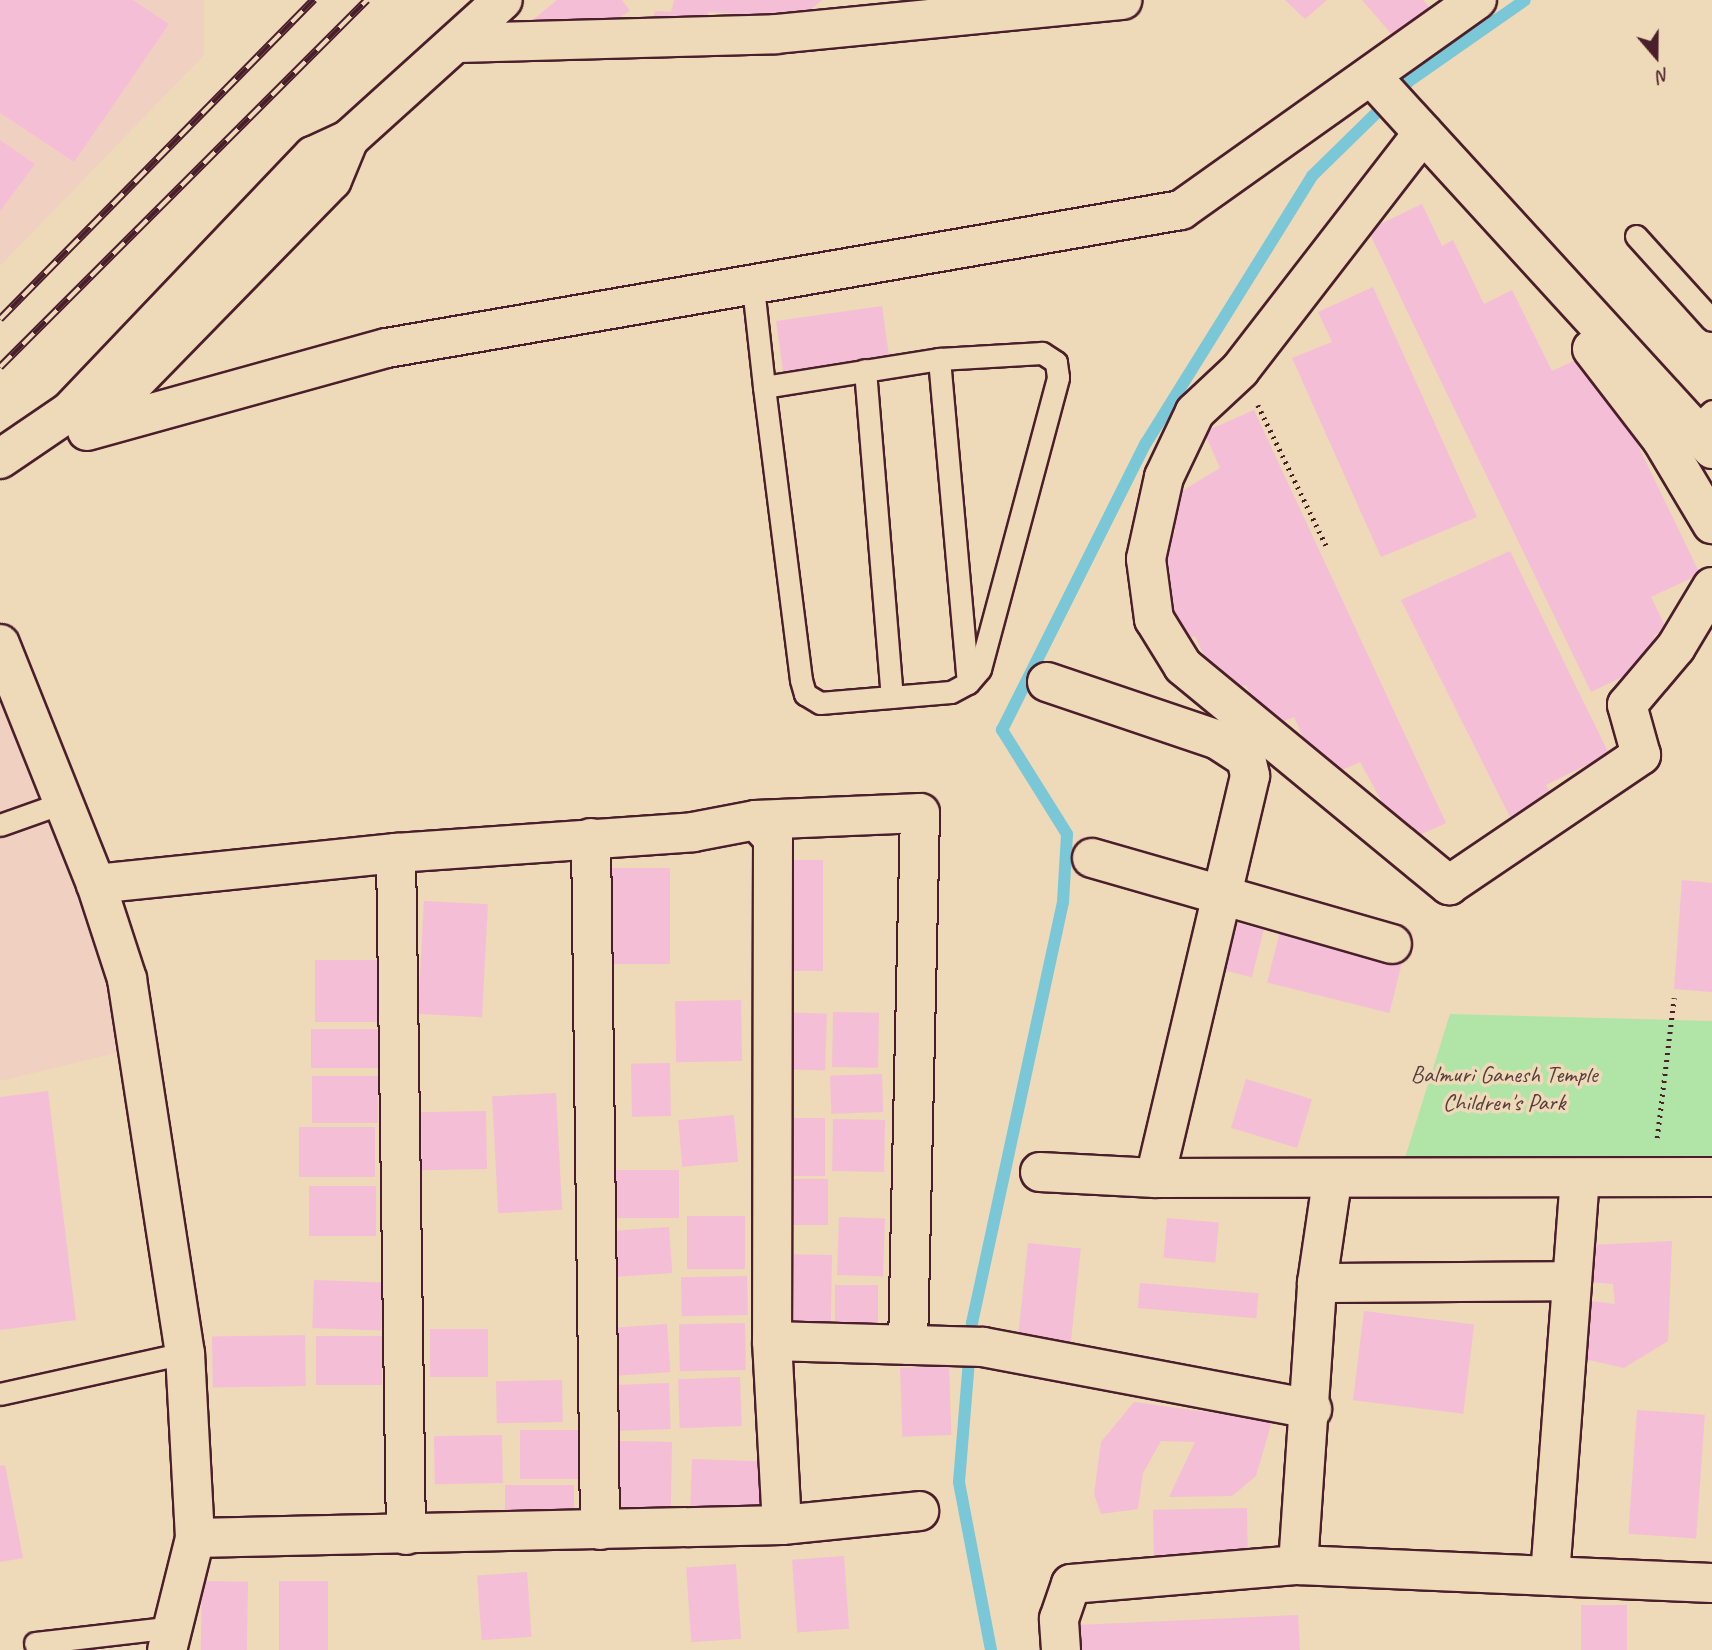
<!DOCTYPE html>
<style>
body{margin:0}
#map{position:relative;width:1712px;height:1650px;overflow:hidden;background:#eed9b8;font-family:Caveat,sans-serif}
div>[style]{position:absolute}
.built>*{inset:0;background:#f0d1c1}
.green>*{inset:0;background:#b0e5a7}
.stream>*{height:12px;margin:-6px;padding:0 6px;transform-origin:6px;border-radius:6px;background:#7ac7d8}
.building>*{inset:0;background:#f5bed7;transform-origin:0 0}
.path>*{height:4.5px;margin-top:-2.25px;transform-origin:0;background:repeating-linear-gradient(90deg,#4a1f2b 0 2px,transparent 0 7px)}
.roads{filter:drop-shadow(2px 0 #4a1f2b) drop-shadow(-2px 0 #4a1f2b) drop-shadow(0 2px #4a1f2b) drop-shadow(0 -2px #4a1f2b)}
.lane>*{height:21px;margin:-10.5px;padding:0 10.5px;transform-origin:10.5px;border-radius:10.5px;background:#eed9b8}
.street>*{height:38px;margin:-19px;padding:0 19px;transform-origin:19px;border-radius:19px;background:#eed9b8}
.secondary>*{height:38px;margin:-19px;padding:0 19px;transform-origin:19px;border-radius:19px;background:#eed9b8}
.rail>*{height:8px;margin-top:-4px;transform-origin:0;background:repeating-linear-gradient(90deg,#eed9b8 0 16px,#4a1f2b 0 32px);box-sizing:border-box;border-block:2px solid #4a1f2b}
span{translate:-50% -50%;white-space:nowrap;text-align:center;line-height:1.15;-webkit-text-stroke:7px #eed9b8;paint-order:stroke}
.park-label{font-size:24px;color:#593d3e}
.north{position:absolute;left:1621px;top:21px;width:70px;height:70px;-webkit-text-stroke:5px #eed9b8;paint-order:stroke;rotate:160deg;font-size:19px;font-weight:700;line-height:28px;text-align:center;color:#4a1f2b}
.north::after{content:'';display:block;margin:auto;width:24px;height:32px;background:#4a1f2b;clip-path:polygon(50% 0,100% 100%,50% 72%,0 100%)}
</style>
<div id="map">
<div class="built">
<div style="clip-path:polygon(0 0,204px 0,204px 55px,0 266px)"></div>
<div style="clip-path:polygon(0 654px,133px 1049px,0 1081px)"></div>
</div>
<div class="green">
<div style="clip-path:polygon(1450px 1014px,1712px 1021px,1712px 1159px,1404px 1161px)"></div>
</div>
<div class="stream">
<div style="left:991px;top:1650px;width:171px;rotate:-100.8deg"></div>
<div style="left:959px;top:1482px;width:160px;rotate:-85.3deg"></div>
<div style="left:972px;top:1323px;width:431px;rotate:-77.8deg"></div>
<div style="left:1063px;top:902px;width:68px;rotate:-86.6deg"></div>
<div style="left:1067px;top:834px;width:123px;rotate:-122deg"></div>
<div style="left:1002px;top:730px;width:321px;rotate:-63.4deg"></div>
<div style="left:1146px;top:443px;width:314px;rotate:-58.1deg"></div>
<div style="left:1312px;top:176px;width:136px;rotate:-44.4deg"></div>
<div style="left:1409px;top:81px;width:141px;rotate:-34.9deg"></div>
</div>
<div class="building">
<div style="clip-path:polygon(0 0,133px 0,169px 24px,74px 162px,0 113px)"></div>
<div style="clip-path:polygon(557px 0,622px 0,630px 11px,596px 31px,528px 24px)"></div>
<div style="clip-path:polygon(674px 0,822px 0,801px 18px,709px 12px,704px 23px,651px 27px,655px 11px,671px 12px)"></div>
<div style="clip-path:polygon(1285px 0,1327px 0,1305px 19px)"></div>
<div style="clip-path:polygon(1362px 0,1423px 0,1441px 21px,1406px 51px)"></div>
<div style="clip-path:polygon(0 140px,35px 164px,0 211px)"></div>
<div style="clip-path:polygon(1422px 204px,1442px 246px,1453px 240px,1484px 304px,1512px 290px,1552px 371px,1593px 352px,1700px 574px,1651px 597px,1667px 630px,1654px 635px,1664px 657px,1591px 692px,1368px 230px)"></div>
<div style="clip-path:polygon(1373px 287px,1477px 517px,1381px 557px,1292px 358px,1332px 342px,1318px 312px)"></div>
<div style="left:882px;top:306px;width:51px;height:107px;rotate:82deg"></div>
<div style="clip-path:polygon(1254px 410px,1446px 823px,1404px 842px,1360px 762px,1322px 779px,1294px 717px,1266px 729px,1246px 685px,1223px 696px,1195px 636px,1176px 644px,1154px 551px,1176px 532px,1164px 502px,1220px 468px,1204px 432px)"></div>
<div style="clip-path:polygon(1510px 551px,1609px 754px,1546px 785px,1555px 803px,1510px 817px,1401px 600px)"></div>
<div style="left:779px;top:860px;width:44px;height:111px"></div>
<div style="left:609px;top:868px;width:61px;height:96px"></div>
<div style="clip-path:polygon(1682px 880px,1712px 883px,1712px 992px,1674px 989px)"></div>
<div style="left:424px;top:901px;width:64px;height:113px;rotate:3deg"></div>
<div style="left:1221px;top:919px;width:44px;height:49px;rotate:14deg"></div>
<div style="left:1280px;top:931px;width:126px;height:53px;rotate:14deg"></div>
<div style="left:315px;top:960px;width:65px;height:62px"></div>
<div style="left:741px;top:1000px;width:61px;height:66px;rotate:89deg"></div>
<div style="left:780px;top:1012px;width:47px;height:57px;rotate:2deg"></div>
<div style="left:833px;top:1012px;width:46px;height:55px;rotate:1deg"></div>
<div style="left:311px;top:1029px;width:69px;height:39px"></div>
<div style="left:670px;top:1063px;width:53px;height:39px;rotate:89deg"></div>
<div style="left:882px;top:1074px;width:38px;height:52px;rotate:88deg"></div>
<div style="left:312px;top:1076px;width:66px;height:47px"></div>
<div style="left:1246px;top:1079px;width:69px;height:51px;rotate:17deg"></div>
<div style="clip-path:polygon(48px 1091px,76px 1320px,0 1330px,0 1097px)"></div>
<div style="left:556px;top:1093px;width:117px;height:64px;rotate:87deg"></div>
<div style="left:486px;top:1111px;width:58px;height:65px;rotate:89deg"></div>
<div style="left:734px;top:1115px;width:47px;height:56px;rotate:85deg"></div>
<div style="left:779px;top:1118px;width:46px;height:58px"></div>
<div style="left:833px;top:1119px;width:52px;height:52px;rotate:1deg"></div>
<div style="left:299px;top:1127px;width:76px;height:50px"></div>
<div style="left:607px;top:1170px;width:72px;height:48px"></div>
<div style="left:782px;top:1179px;width:46px;height:46px"></div>
<div style="left:309px;top:1186px;width:67px;height:50px"></div>
<div style="left:687px;top:1216px;width:58px;height:53px"></div>
<div style="left:839px;top:1217px;width:46px;height:58px;rotate:2deg"></div>
<div style="left:1167px;top:1218px;width:52px;height:40px;rotate:5deg"></div>
<div style="left:669px;top:1227px;width:46px;height:66px;rotate:86deg"></div>
<div style="clip-path:polygon(1672px 1241px,1668px 1341px,1624px 1368px,1580px 1358px,1583px 1300px,1615px 1304px,1613px 1284px,1589px 1282px,1591px 1245px)"></div>
<div style="left:1028px;top:1243px;width:53px;height:102px;rotate:6deg"></div>
<div style="left:780px;top:1254px;width:52px;height:75px;rotate:1deg"></div>
<div style="left:747px;top:1276px;width:39px;height:66px;rotate:89deg"></div>
<div style="left:314px;top:1280px;width:69px;height:48px;rotate:2deg"></div>
<div style="left:1140px;top:1283px;width:119px;height:25px;rotate:5deg"></div>
<div style="left:835px;top:1285px;width:43px;height:50px"></div>
<div style="left:1364px;top:1311px;width:111px;height:90px;rotate:7deg"></div>
<div style="left:745px;top:1323px;width:47px;height:66px;rotate:89deg"></div>
<div style="left:667px;top:1324px;width:48px;height:58px;rotate:86deg"></div>
<div style="left:488px;top:1329px;width:48px;height:58px;rotate:90deg"></div>
<div style="left:305px;top:1335px;width:51px;height:93px;rotate:89deg"></div>
<div style="left:316px;top:1336px;width:66px;height:49px"></div>
<div style="left:949px;top:1366px;width:69px;height:49px;rotate:88deg"></div>
<div style="left:740px;top:1377px;width:49px;height:62px;rotate:88deg"></div>
<div style="left:562px;top:1380px;width:42px;height:66px;rotate:89deg"></div>
<div style="left:669px;top:1383px;width:46px;height:55px;rotate:88deg"></div>
<div style="clip-path:polygon(1134px 1402px,1272px 1421px,1256px 1476px,1232px 1496px,1169px 1497px,1195px 1442px,1161px 1441px,1143px 1473px,1138px 1509px,1101px 1514px,1094px 1494px,1101px 1442px)"></div>
<div style="left:1637px;top:1410px;width:68px;height:124px;rotate:4deg"></div>
<div style="left:520px;top:1430px;width:67px;height:49px"></div>
<div style="left:502px;top:1435px;width:48px;height:68px;rotate:89deg"></div>
<div style="left:620px;top:1441px;width:52px;height:75px;rotate:1deg"></div>
<div style="left:692px;top:1459px;width:71px;height:55px;rotate:2deg"></div>
<div style="clip-path:polygon(5px 1465px,23px 1558px,0 1562px,0 1466px)"></div>
<div style="left:574px;top:1485px;width:40px;height:69px;rotate:90deg"></div>
<div style="left:1247px;top:1508px;width:52px;height:94px;rotate:89deg"></div>
<div style="left:844px;top:1556px;width:73px;height:52px;rotate:86deg"></div>
<div style="left:736px;top:1564px;width:75px;height:50px;rotate:86deg"></div>
<div style="left:527px;top:1572px;width:65px;height:50px;rotate:86deg"></div>
<div style="left:202px;top:1581px;width:46px;height:69px;rotate:1deg"></div>
<div style="left:279px;top:1581px;width:49px;height:69px"></div>
<div style="left:1581px;top:1605px;width:46px;height:45px"></div>
<div style="clip-path:polygon(1298px 1615px,1300px 1650px,1078px 1650px,1077px 1625px)"></div>
</div>
<div class="path">
<div style="left:1258px;top:405px;width:160px;rotate:64.1deg"></div>
<div style="left:1657px;top:1138px;width:141px;rotate:-83.1deg"></div>
</div>
<div class="roads">
<div class="lane">
<div style="left:1636px;top:236px;width:113px;rotate:47.9deg"></div>
<div style="left:753px;top:287px;width:101px;rotate:83.7deg"></div>
<div style="left:764px;top:387px;width:295px;rotate:82.8deg"></div>
<div style="left:801px;top:680px;width:15px;rotate:74deg"></div>
<div style="left:805px;top:694px;width:17px;rotate:31deg"></div>
<div style="left:820px;top:703px;width:131px;rotate:-4.8deg"></div>
<div style="left:951px;top:692px;width:19px;rotate:-28deg"></div>
<div style="left:968px;top:683px;width:18px;rotate:-49deg"></div>
<div style="left:980px;top:669px;width:302px;rotate:-75deg"></div>
<div style="left:1058px;top:377px;width:15px;rotate:-98deg"></div>
<div style="left:1056px;top:362px;width:17px;rotate:-147deg"></div>
<div style="left:1042px;top:353px;width:103px;rotate:176.7deg"></div>
<div style="left:939px;top:359px;width:177px;rotate:170.9deg"></div>
<div style="left:939px;top:359px;width:325px;rotate:84.9deg"></div>
<div style="left:865px;top:370px;width:328px;rotate:85.3deg"></div>
<div style="left:1694px;top:428px;width:25px;rotate:-43deg"></div>
<div style="left:0;top:825px;width:66px;rotate:-19.5deg"></div>
<div style="left:0;top:1394px;width:189px;rotate:-12.5deg"></div>
<div style="left:35px;top:1643px;width:139px;rotate:-6.6deg"></div>
</div>
<div class="street">
<div style="left:460px;top:43px;width:316px;rotate:-1.6deg"></div>
<div style="left:776px;top:34px;width:348px;rotate:-5.6deg"></div>
<div style="left:1372px;top:77px;width:504px;rotate:47.57deg"></div>
<div style="left:1423px;top:133px;width:299px;rotate:127.7deg"></div>
<div style="left:1240px;top:370px;width:62px;rotate:137deg"></div>
<div style="left:1195px;top:412px;width:72px;rotate:115.5deg"></div>
<div style="left:1164px;top:477px;width:84px;rotate:102.4deg"></div>
<div style="left:1146px;top:559px;width:61px;rotate:82.4deg"></div>
<div style="left:1154px;top:619px;width:55px;rotate:58.3deg"></div>
<div style="left:1183px;top:666px;width:345px;rotate:39.5deg"></div>
<div style="left:1449px;top:885px;width:232px;rotate:-34.1deg"></div>
<div style="left:1641px;top:755px;width:52px;rotate:-105.6deg"></div>
<div style="left:1627px;top:705px;width:76px;rotate:-49.8deg"></div>
<div style="left:1676px;top:647px;width:70px;rotate:-59deg"></div>
<div style="left:1592px;top:349px;width:115px;rotate:52.4deg"></div>
<div style="left:1662px;top:440px;width:98px;rotate:59.2deg"></div>
<div style="left:1047px;top:682px;width:181px;rotate:18.7deg"></div>
<div style="left:1218px;top:740px;width:33px;rotate:33deg"></div>
<div style="left:1246px;top:758px;width:18px;rotate:77deg"></div>
<div style="left:1250px;top:776px;width:413px;rotate:103.3deg"></div>
<div style="left:1155px;top:1178px;width:557px;rotate:-0.1deg"></div>
<div style="left:756px;top:820px;width:164px;rotate:-2.4deg"></div>
<div style="left:920px;top:813px;width:532px;rotate:91.29deg"></div>
<div style="left:591px;top:838px;width:692px;rotate:89.25deg"></div>
<div style="left:396px;top:853px;width:682px;rotate:89.16deg"></div>
<div style="left:1092px;top:858px;width:312px;rotate:16deg"></div>
<div style="left:96px;top:884px;width:302px;rotate:-5.9deg"></div>
<div style="left:396px;top:853px;width:298px;rotate:-4deg"></div>
<div style="left:693px;top:832px;width:64px;rotate:-10.8deg"></div>
<div style="left:756px;top:820px;width:25px;rotate:47deg"></div>
<div style="left:773px;top:838px;width:503px;rotate:90.11deg"></div>
<div style="left:772px;top:1341px;width:184px;rotate:86.9deg"></div>
<div style="left:782px;top:1525px;width:587px;rotate:178.73deg"></div>
<div style="left:1040px;top:1172px;width:115px;rotate:3deg"></div>
<div style="left:1317px;top:1283px;width:103px;rotate:-81.6deg"></div>
<div style="left:772px;top:1341px;width:211px;rotate:1.6deg"></div>
<div style="left:983px;top:1347px;width:335px;rotate:10.7deg"></div>
<div style="left:782px;top:1525px;width:138px;rotate:-5.8deg"></div>
<div style="left:1298px;top:1565px;width:283px;rotate:-86.1deg"></div>
<div style="left:1317px;top:1283px;width:255px;rotate:-0.4deg"></div>
<div style="left:1550px;top:1576px;width:399px;rotate:-85.7deg"></div>
<div style="left:1061px;top:1650px;width:31px;rotate:-94deg"></div>
<div style="left:1059px;top:1619px;width:37px;rotate:-71deg"></div>
<div style="left:1071px;top:1584px;width:228px;rotate:-4.8deg"></div>
<div style="left:1298px;top:1565px;width:414px;rotate:2.5deg"></div>
</div>
<div class="secondary">
<div style="left:88px;top:430px;width:349px;rotate:-45.7deg"></div>
<div style="left:332px;top:180px;width:44px;rotate:-67.5deg"></div>
<div style="left:87px;top:431px;width:311px;rotate:-15.5deg"></div>
<div style="left:387px;top:348px;width:806px;rotate:-9.86deg"></div>
<div style="left:1181px;top:210px;width:363px;rotate:-35.4deg"></div>
<div style="left:0;top:459px;width:83px;rotate:-34.3deg"></div>
<div style="left:69px;top:412px;width:354px;rotate:-46.4deg"></div>
<div style="left:313px;top:156px;width:40px;rotate:-25deg"></div>
<div style="left:349px;top:139px;width:207px;rotate:-42.1deg"></div>
<div style="left:0;top:644px;width:258px;rotate:68.2deg"></div>
<div style="left:96px;top:884px;width:100px;rotate:71.9deg"></div>
<div style="left:127px;top:979px;width:378px;rotate:81.2deg"></div>
<div style="left:185px;top:1353px;width:185px;rotate:86.9deg"></div>
<div style="left:195px;top:1538px;width:115px;rotate:104deg"></div>
</div>
</div>
<div class="rail">
<div style="left:0;top:319px;width:448px;rotate:-45.5deg"></div>
<div style="left:0;top:367px;width:519px;rotate:-45deg"></div>
</div>
<div class="park-label">
<span style="left:1504px;top:1089px">Balmuri Ganesh Temple<br>Children's Park</span>
</div>
<div class="north">N</div>
</div>
